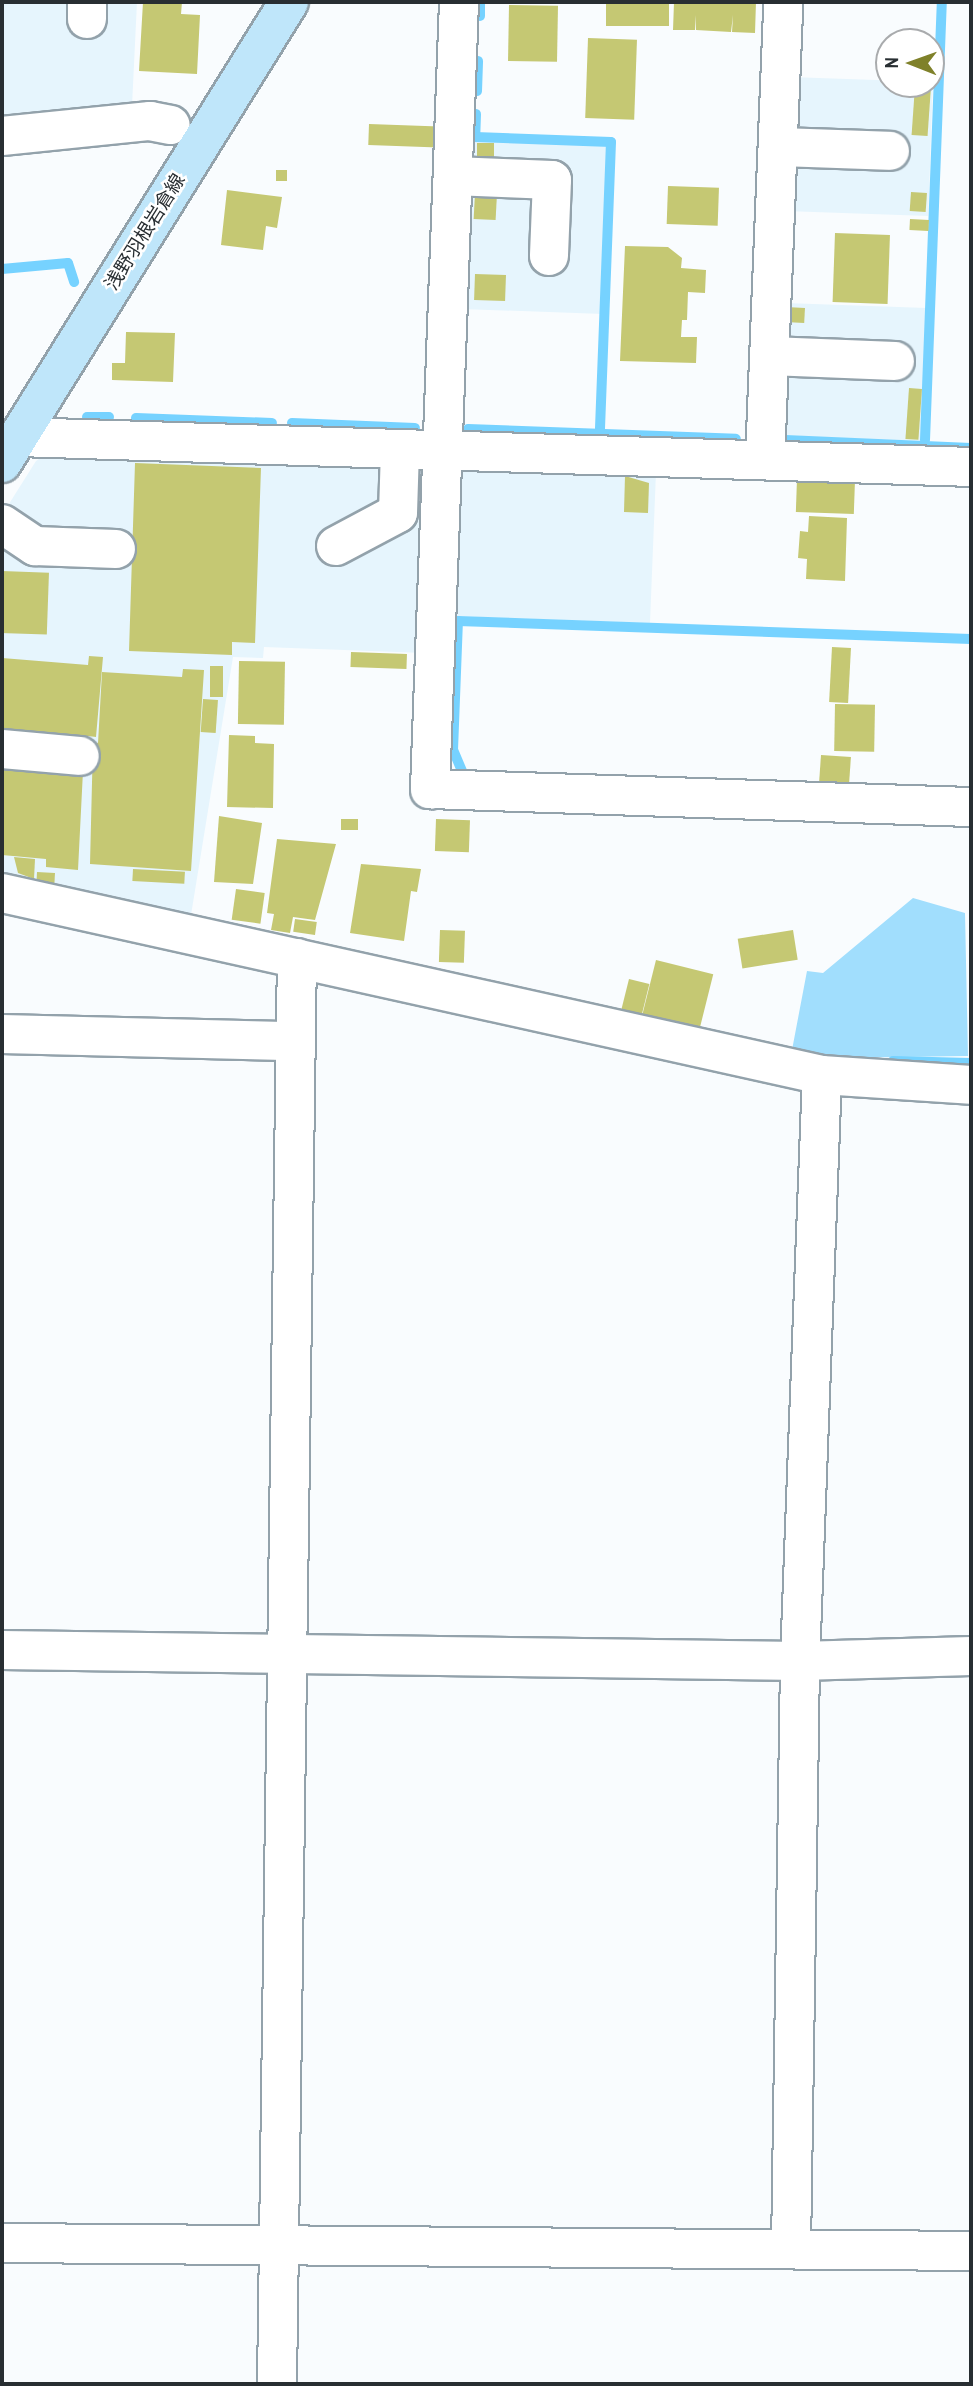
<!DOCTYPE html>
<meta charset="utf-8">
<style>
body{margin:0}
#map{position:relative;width:973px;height:2386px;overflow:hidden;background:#f9fcfe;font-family:"Archivo Narrow","Noto Sans JP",sans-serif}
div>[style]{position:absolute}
.built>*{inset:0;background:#e6f5fd;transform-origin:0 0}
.green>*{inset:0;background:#a1defd}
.stream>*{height:10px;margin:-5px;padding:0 5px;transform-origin:5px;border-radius:5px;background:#76d2ff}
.building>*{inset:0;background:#c5c873;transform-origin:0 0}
.roads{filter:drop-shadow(2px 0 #93a2ab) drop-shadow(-2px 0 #93a2ab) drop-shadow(0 2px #93a2ab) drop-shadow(0 -2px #93a2ab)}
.minor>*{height:38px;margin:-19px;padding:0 19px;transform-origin:19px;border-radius:19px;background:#fff}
.major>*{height:38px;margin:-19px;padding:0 19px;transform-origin:19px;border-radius:19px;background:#bfe6fa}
span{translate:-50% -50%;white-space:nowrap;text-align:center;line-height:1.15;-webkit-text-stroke:5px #fff;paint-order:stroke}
.street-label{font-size:19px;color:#282e32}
.frame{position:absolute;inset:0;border:4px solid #282e32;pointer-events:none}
.north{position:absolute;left:875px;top:28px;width:70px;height:70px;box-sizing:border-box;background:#fff;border:2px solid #a9abad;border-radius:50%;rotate:271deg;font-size:19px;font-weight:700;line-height:28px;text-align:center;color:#282e32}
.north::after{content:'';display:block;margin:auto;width:24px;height:32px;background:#7f812a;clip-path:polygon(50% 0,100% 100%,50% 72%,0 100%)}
</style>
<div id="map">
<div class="built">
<div style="clip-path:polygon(2px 2px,137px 2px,132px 106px,2px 120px)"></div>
<div style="left:790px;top:77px;width:143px;height:134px;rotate:2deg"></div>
<div style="left:466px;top:138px;width:143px;height:171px;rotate:2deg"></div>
<div style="left:785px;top:303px;width:142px;height:133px;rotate:2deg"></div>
<div style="clip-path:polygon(48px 453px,421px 462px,431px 471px,424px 653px,264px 647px,263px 658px,233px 657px,191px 915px,2px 878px,2px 515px,36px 461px)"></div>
<div style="clip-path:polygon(471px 465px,656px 472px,650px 623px,453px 616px,458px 474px)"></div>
</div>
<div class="green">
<div style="clip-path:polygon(913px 898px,965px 913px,968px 1056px,832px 1058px,792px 1050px,807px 971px,823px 973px)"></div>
</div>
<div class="stream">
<div style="left:480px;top:16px;width:14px;rotate:-90deg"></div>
<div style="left:477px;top:91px;width:30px;rotate:-88deg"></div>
<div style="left:476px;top:114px;width:23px;rotate:92deg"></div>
<div style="left:475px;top:137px;width:136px;rotate:2.1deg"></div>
<div style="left:611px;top:142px;width:292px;rotate:92.2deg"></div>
<div style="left:2px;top:269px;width:66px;rotate:-5.2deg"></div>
<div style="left:68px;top:263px;width:20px;rotate:72deg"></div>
<div style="left:87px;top:417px;width:22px"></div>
<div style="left:136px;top:418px;width:136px;rotate:2.1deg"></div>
<div style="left:292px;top:423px;width:123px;rotate:2.3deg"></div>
<div style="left:468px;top:429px;width:268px;rotate:2.1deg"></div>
<div style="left:785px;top:440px;width:186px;rotate:2.5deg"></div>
<div style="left:925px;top:440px;width:438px;rotate:-87.8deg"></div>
<div style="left:462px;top:771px;width:23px;rotate:-113deg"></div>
<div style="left:453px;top:750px;width:129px;rotate:-87.8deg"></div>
<div style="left:458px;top:621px;width:513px;rotate:2.01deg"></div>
<div style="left:893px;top:1061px;width:78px;rotate:1.5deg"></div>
</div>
<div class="building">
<div style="clip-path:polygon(143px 2px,182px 2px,181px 14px,200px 15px,197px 74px,139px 71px)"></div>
<div style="left:606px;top:2px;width:63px;height:24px"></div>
<div style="clip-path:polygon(674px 2px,756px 2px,755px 33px,732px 32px,733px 15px,731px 32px,696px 30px,696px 15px,695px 30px,673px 30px)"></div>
<div style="left:509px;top:5px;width:49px;height:56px;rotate:1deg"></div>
<div style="left:588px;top:38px;width:49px;height:80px;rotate:2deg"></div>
<div style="left:915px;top:86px;width:16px;height:49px;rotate:4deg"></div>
<div style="left:369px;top:124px;width:70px;height:21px;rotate:2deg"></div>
<div style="left:477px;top:143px;width:17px;height:14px"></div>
<div style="left:276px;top:170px;width:11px;height:11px"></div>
<div style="left:668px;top:186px;width:51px;height:38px;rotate:2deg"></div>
<div style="clip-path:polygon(227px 190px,282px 197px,277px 228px,266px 226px,263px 250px,221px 245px)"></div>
<div style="left:911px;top:192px;width:16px;height:19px;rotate:4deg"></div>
<div style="left:475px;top:193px;width:22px;height:26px;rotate:3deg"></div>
<div style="left:910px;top:219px;width:19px;height:11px;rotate:3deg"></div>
<div style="left:835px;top:233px;width:55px;height:69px;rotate:2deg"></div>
<div style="clip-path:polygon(625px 246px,668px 247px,682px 258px,681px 268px,706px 270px,705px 293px,688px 292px,687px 320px,682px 320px,681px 337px,697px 337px,696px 363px,620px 361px)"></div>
<div style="left:475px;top:274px;width:31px;height:26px;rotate:2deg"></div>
<div style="left:786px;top:307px;width:19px;height:15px;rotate:3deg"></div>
<div style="clip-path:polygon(126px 332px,175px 333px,173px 382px,112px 380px,112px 363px,125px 363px)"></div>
<div style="left:909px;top:388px;width:13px;height:51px;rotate:4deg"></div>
<div style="clip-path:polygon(135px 463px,261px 468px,255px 643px,232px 642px,232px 655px,129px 651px)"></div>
<div style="clip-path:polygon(625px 476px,649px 483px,648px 513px,624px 512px)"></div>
<div style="left:797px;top:479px;width:58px;height:33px;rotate:2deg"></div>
<div style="clip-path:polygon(809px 516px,847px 518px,845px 581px,806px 579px,807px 559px,798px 558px,800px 531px,808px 532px)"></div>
<div style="left:2px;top:571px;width:47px;height:62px;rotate:2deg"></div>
<div style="left:832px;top:647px;width:19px;height:55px;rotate:3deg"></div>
<div style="left:351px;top:652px;width:56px;height:15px;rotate:2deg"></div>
<div style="clip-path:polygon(89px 656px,103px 657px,96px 737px,88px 736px,88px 743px,2px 738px,2px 658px,88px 665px)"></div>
<div style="left:239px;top:661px;width:46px;height:63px;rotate:1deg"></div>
<div style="left:210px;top:666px;width:13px;height:31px"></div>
<div style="clip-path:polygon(183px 669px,204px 670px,191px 871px,90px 864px,93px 742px,98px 743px,102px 672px,182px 677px)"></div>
<div style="left:203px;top:699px;width:15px;height:33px;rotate:4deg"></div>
<div style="left:835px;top:704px;width:40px;height:47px;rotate:1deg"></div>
<div style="clip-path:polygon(229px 735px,255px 736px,255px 743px,274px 744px,273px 808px,227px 807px)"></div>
<div style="left:821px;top:755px;width:30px;height:33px;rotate:4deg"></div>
<div style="clip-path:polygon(2px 765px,83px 771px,78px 870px,46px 867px,46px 859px,2px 855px)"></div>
<div style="clip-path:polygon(219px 816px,262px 823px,253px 884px,214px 882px)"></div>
<div style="left:341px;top:819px;width:17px;height:11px"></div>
<div style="left:436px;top:819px;width:34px;height:32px;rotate:2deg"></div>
<div style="clip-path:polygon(277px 839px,336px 844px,315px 920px,293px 917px,290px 933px,271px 930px,274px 914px,267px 913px)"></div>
<div style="clip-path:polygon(14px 857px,35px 859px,34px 879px,18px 873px)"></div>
<div style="clip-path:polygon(361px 864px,421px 869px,417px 892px,411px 891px,404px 941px,350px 933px)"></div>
<div style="left:133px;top:869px;width:52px;height:12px;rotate:3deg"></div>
<div style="left:37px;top:872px;width:18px;height:11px;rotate:3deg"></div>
<div style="left:236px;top:889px;width:29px;height:31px;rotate:8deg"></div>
<div style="left:295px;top:919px;width:22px;height:13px;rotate:8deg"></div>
<div style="left:440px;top:930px;width:25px;height:32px;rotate:2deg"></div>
<div style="left:793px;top:930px;width:30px;height:56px;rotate:81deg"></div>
<div style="left:656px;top:960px;width:59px;height:57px;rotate:14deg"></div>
<div style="left:629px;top:979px;width:21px;height:32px;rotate:14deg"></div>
</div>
<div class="roads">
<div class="minor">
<div style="left:459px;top:2px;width:788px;rotate:92.11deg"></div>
<div style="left:430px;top:789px;width:541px;rotate:1.91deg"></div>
<div style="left:87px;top:19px;width:17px;rotate:-90deg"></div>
<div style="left:2px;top:136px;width:149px;rotate:-5.8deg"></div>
<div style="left:150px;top:121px;width:21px;rotate:11deg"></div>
<div style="left:778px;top:147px;width:112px;rotate:2deg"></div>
<div style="left:453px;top:176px;width:99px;rotate:2.3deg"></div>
<div style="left:552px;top:180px;width:76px;rotate:92.3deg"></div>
<div style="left:770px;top:356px;width:125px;rotate:2.3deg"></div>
<div style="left:18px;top:437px;width:953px;rotate:1.8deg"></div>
<div style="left:765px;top:460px;width:458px;rotate:-87.7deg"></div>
<div style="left:2px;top:524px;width:40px;rotate:34deg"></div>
<div style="left:35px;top:546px;width:81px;rotate:2.1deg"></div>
<div style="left:336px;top:546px;width:70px;rotate:-28deg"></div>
<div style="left:398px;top:513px;width:64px;rotate:-88.2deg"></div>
<div style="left:2px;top:749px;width:78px;rotate:5.1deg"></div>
<div style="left:2px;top:893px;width:840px;rotate:12.51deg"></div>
<div style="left:822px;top:1075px;width:149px;rotate:3.8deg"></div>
<div style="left:2px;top:1034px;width:292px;rotate:1.4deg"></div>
<div style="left:2px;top:1650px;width:798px;rotate:0.79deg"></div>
<div style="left:800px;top:1661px;width:171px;rotate:-1.7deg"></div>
<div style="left:2px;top:2243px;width:969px;rotate:0.47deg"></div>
<div style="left:791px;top:2249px;width:588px;rotate:-89.12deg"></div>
<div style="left:800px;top:1661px;width:586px;rotate:-87.85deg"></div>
<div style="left:277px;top:2384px;width:1426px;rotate:-89.2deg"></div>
</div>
<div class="major">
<div style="left:2px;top:463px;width:543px;rotate:-58.1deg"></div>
</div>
</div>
<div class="street-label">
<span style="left:145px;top:232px;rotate:-58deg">浅野羽根岩倉線</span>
</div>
<div class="frame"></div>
<div class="north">N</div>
</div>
